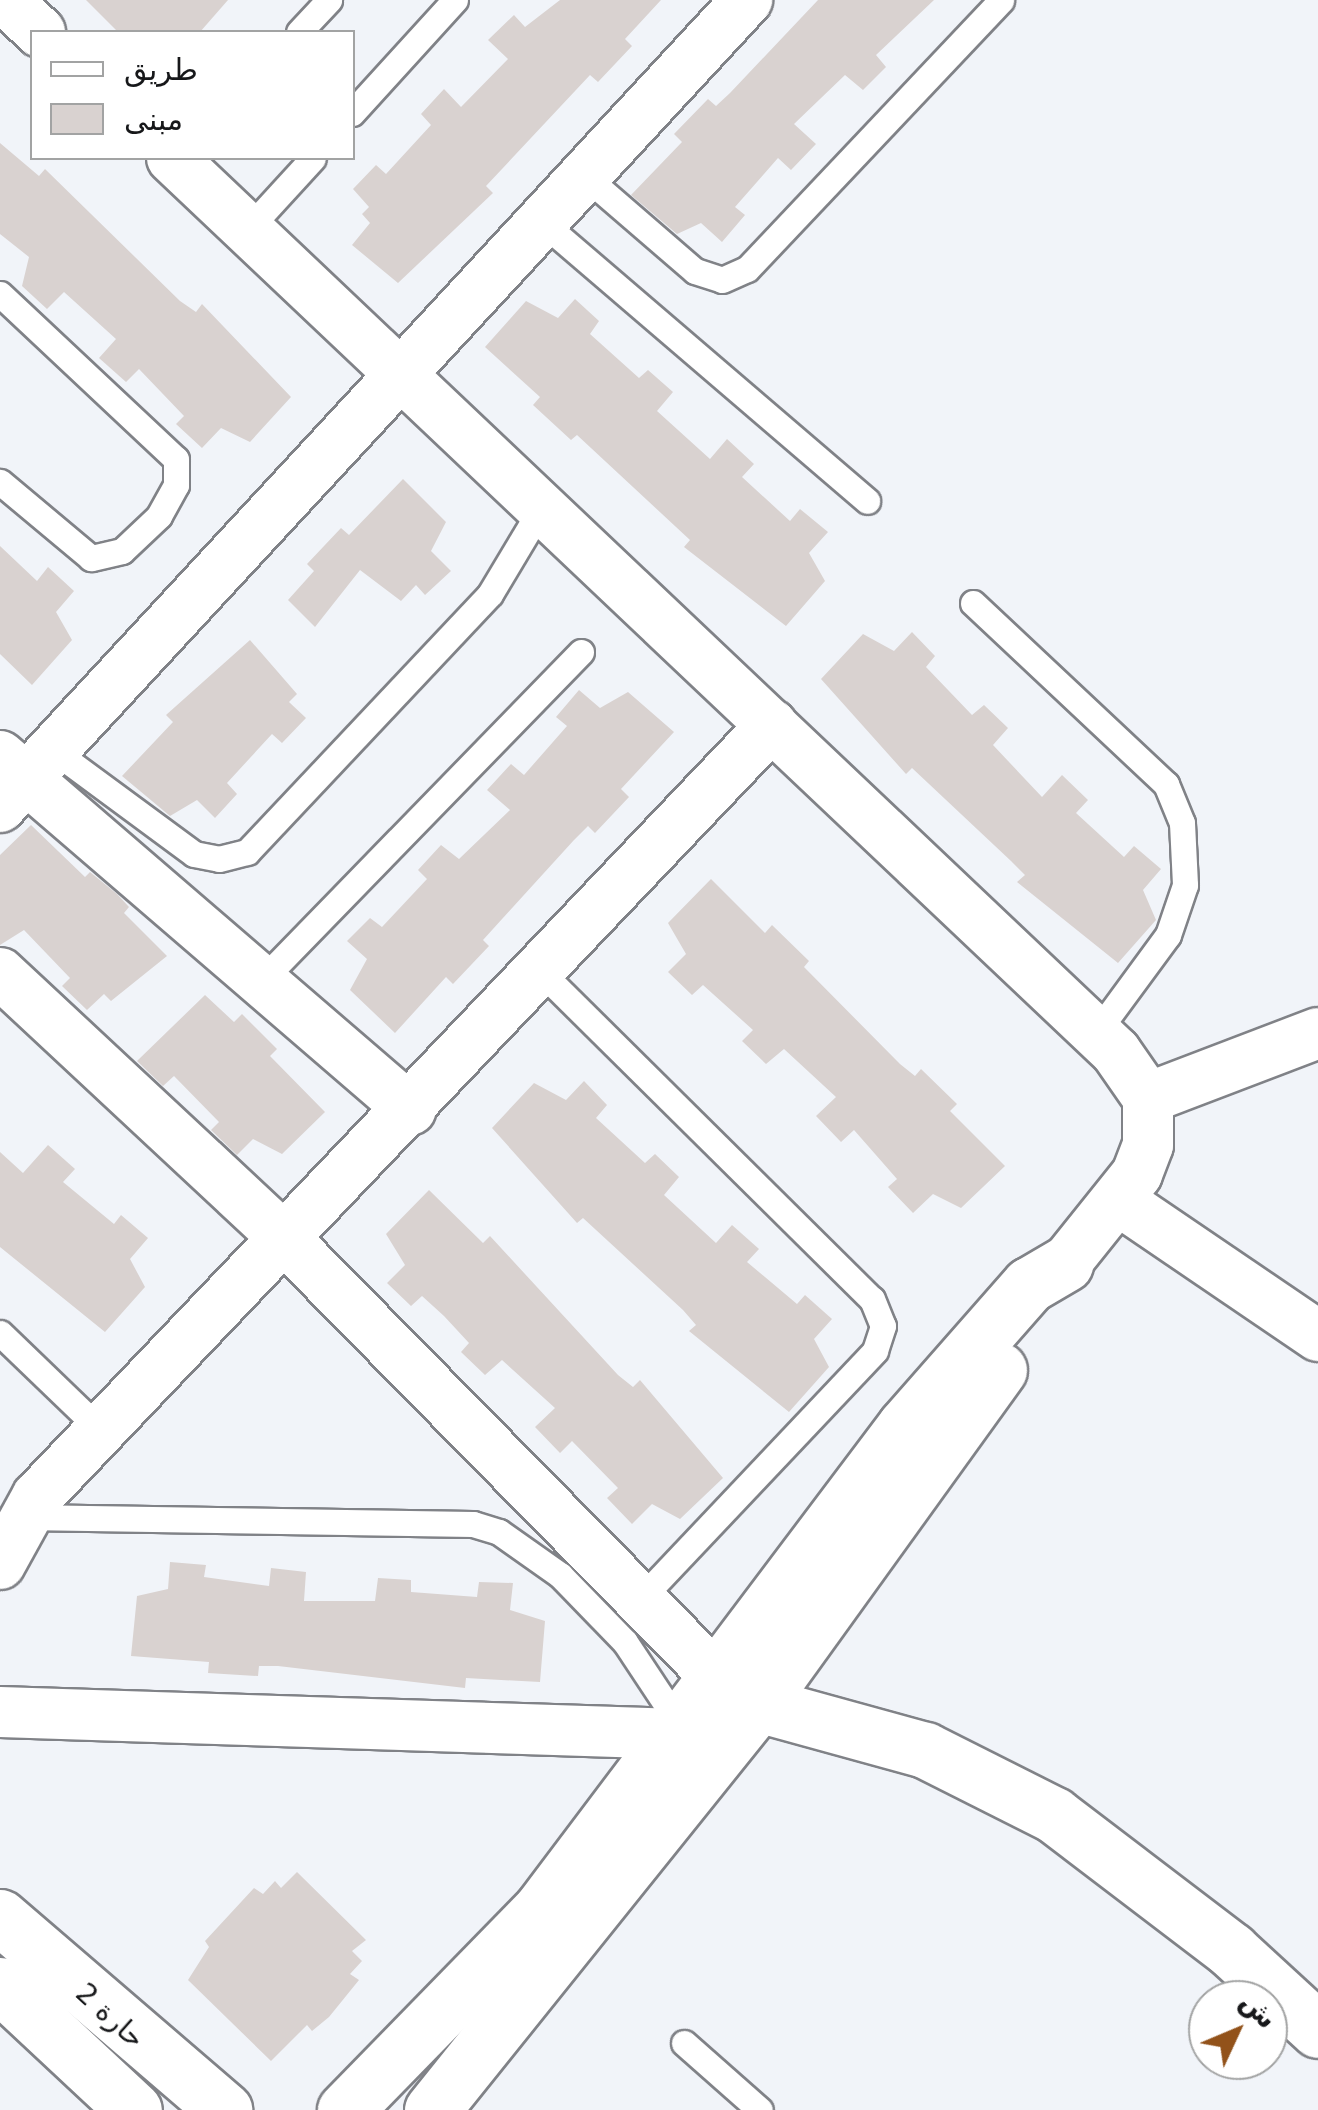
<!DOCTYPE html>
<meta charset="utf-8">
<style>
body{margin:0}
#map{position:relative;width:1318px;height:2110px;overflow:hidden;background:#f1f4f9;font-family:"DejaVu Sans","Noto Sans Arabic",sans-serif}
div>[style]{position:absolute}
.building>*{inset:0;background:#d9d2d0}
.roads{filter:drop-shadow(2px 0 #808287) drop-shadow(-2px 0 #808287) drop-shadow(0 2px #808287) drop-shadow(0 -2px #808287)}
.service>*{height:25px;margin:-12.5px;padding:0 12.5px;transform-origin:12.5px;border-radius:12.5px;background:#fff}
.minor>*{height:50px;margin:-25px;padding:0 25px;transform-origin:25px;border-radius:25px;background:#fff}
.tertiary>*{height:55px;margin:-27.5px;padding:0 27.5px;transform-origin:27.5px;border-radius:27.5px;background:#fff}
span{translate:-50% -50%;white-space:nowrap;text-align:center;line-height:1.15;-webkit-text-stroke:9px #fff;paint-order:stroke}
.street-label{font-size:28px;color:#17181a}
.legend{position:absolute;left:30px;top:30px;width:325px;height:130px;box-sizing:border-box;background:#fff;border:2px solid #a2a3a3;margin:0;padding:12px 18px;list-style:none;font-size:30px;color:#17181a}
.legend li{display:flex;align-items:center;gap:20px;height:50px}
.legend b{width:50px;border:2px solid #a2a3a3}
.north{position:absolute;left:1188px;top:1980px;width:100px;height:100px;box-sizing:border-box;background:#fff;border:2px solid #a2a3a3;border-radius:50%;rotate:46deg;font-size:28px;font-weight:700;line-height:40px;text-align:center;color:#17181a}
.north::after{content:'';display:block;margin:auto;width:35px;height:45px;background:#92521a;clip-path:polygon(50% 0,100% 100%,50% 72%,0 100%)}
</style>
<div id="map">
<div class="building">
<div style="clip-path:polygon(86px 0,228px 0,200px 32px,118px 32px)"></div>
<div style="clip-path:polygon(560px 0,661px 0,625px 39px,632px 46px,598px 82px,590px 75px,486px 186px,493px 193px,398px 283px,352px 245px,370px 223px,362px 214px,369px 207px,353px 189px,376px 165px,386px 174px,431px 125px,421px 114px,444px 89px,461px 107px,508px 59px,488px 40px,514px 15px,525px 27px)"></div>
<div style="clip-path:polygon(818px 0,934px 0,876px 55px,886px 67px,863px 90px,845px 75px,794px 124px,816px 144px,791px 170px,778px 158px,735px 207px,745px 215px,722px 242px,701px 223px,677px 234px,631px 195px,682px 142px,674px 134px,708px 99px,716px 106px,730px 93px)"></div>
<div style="clip-path:polygon(0 143px,39px 176px,45px 169px,180px 301px,196px 312px,202px 304px,291px 397px,250px 442px,221px 428px,202px 448px,176px 424px,184px 416px,139px 369px,126px 382px,99px 358px,116px 339px,64px 292px,47px 309px,22px 286px,29px 257px,0 234px)"></div>
<div style="clip-path:polygon(575px 299px,599px 321px,590px 334px,639px 378px,648px 370px,673px 392px,657px 411px,710px 459px,727px 439px,754px 464px,742px 477px,790px 521px,800px 509px,828px 532px,809px 553px,825px 581px,786px 626px,684px 547px,690px 540px,577px 435px,571px 440px,533px 405px,540px 397px,485px 347px,526px 301px,558px 318px)"></div>
<div style="clip-path:polygon(403px 479px,446px 522px,431px 551px,451px 571px,425px 595px,416px 585px,401px 601px,360px 570px,315px 627px,288px 600px,314px 571px,307px 564px,341px 528px,349px 535px)"></div>
<div style="clip-path:polygon(0 546px,37px 581px,48px 567px,74px 591px,56px 612px,72px 640px,32px 685px,0 654px)"></div>
<div style="clip-path:polygon(912px 632px,935px 656px,926px 667px,972px 715px,984px 705px,1008px 728px,993px 745px,1042px 797px,1062px 775px,1088px 800px,1076px 813px,1124px 857px,1134px 846px,1161px 869px,1143px 890px,1156px 920px,1118px 963px,1017px 882px,1025px 875px,1011px 861px,912px 768px,906px 774px,821px 679px,863px 634px,894px 651px)"></div>
<div style="clip-path:polygon(250px 640px,297px 694px,289px 702px,306px 718px,282px 743px,272px 734px,227px 783px,237px 794px,215px 818px,197px 800px,170px 816px,122px 776px,173px 722px,166px 715px)"></div>
<div style="clip-path:polygon(579px 690px,600px 708px,628px 692px,674px 732px,621px 789px,629px 797px,595px 833px,588px 826px,574px 840px,483px 940px,489px 946px,453px 984px,446px 977px,395px 1033px,350px 990px,367px 959px,347px 941px,370px 918px,382px 927px,427px 879px,418px 870px,441px 845px,459px 859px,510px 810px,487px 790px,511px 764px,524px 775px,567px 726px,556px 717px)"></div>
<div style="clip-path:polygon(31px 825px,85px 877px,90px 872px,117px 894px,129px 907px,124px 913px,167px 956px,111px 1001px,104px 994px,87px 1010px,62px 986px,70px 978px,24px 930px,0 945px,0 855px)"></div>
<div style="clip-path:polygon(711px 879px,765px 933px,772px 925px,809px 961px,804px 967px,900px 1064px,915px 1076px,921px 1069px,957px 1104px,950px 1111px,1005px 1166px,961px 1208px,933px 1194px,913px 1213px,888px 1187px,897px 1179px,854px 1130px,841px 1142px,816px 1116px,836px 1097px,784px 1049px,766px 1064px,742px 1041px,753px 1030px,703px 985px,692px 995px,668px 972px,686px 954px,668px 923px)"></div>
<div style="clip-path:polygon(205px 995px,234px 1022px,242px 1014px,277px 1049px,270px 1056px,325px 1112px,282px 1154px,253px 1139px,237px 1155px,211px 1130px,219px 1122px,174px 1076px,163px 1086px,137px 1061px)"></div>
<div style="clip-path:polygon(584px 1081px,607px 1105px,596px 1118px,645px 1163px,655px 1154px,679px 1177px,664px 1195px,716px 1243px,732px 1225px,759px 1249px,747px 1262px,797px 1304px,805px 1295px,832px 1319px,814px 1339px,829px 1367px,789px 1412px,689px 1331px,696px 1325px,683px 1310px,583px 1218px,577px 1223px,492px 1128px,534px 1083px,566px 1100px)"></div>
<div style="clip-path:polygon(48px 1145px,75px 1169px,63px 1182px,114px 1224px,121px 1215px,148px 1238px,130px 1259px,145px 1287px,105px 1332px,0 1247px,0 1152px,23px 1173px)"></div>
<div style="clip-path:polygon(429px 1190px,483px 1243px,490px 1236px,618px 1375px,633px 1387px,640px 1380px,723px 1478px,680px 1519px,652px 1504px,632px 1524px,607px 1498px,618px 1488px,572px 1441px,560px 1453px,535px 1427px,555px 1408px,502px 1360px,485px 1375px,461px 1352px,469px 1343px,444px 1316px,422px 1296px,411px 1306px,387px 1283px,405px 1265px,386px 1234px)"></div>
<div style="clip-path:polygon(170px 1562px,206px 1565px,204px 1577px,269px 1586px,271px 1568px,306px 1572px,304px 1601px,375px 1601px,378px 1578px,411px 1580px,411px 1592px,477px 1597px,479px 1582px,513px 1583px,510px 1610px,545px 1621px,540px 1682px,466px 1678px,465px 1688px,278px 1666px,259px 1666px,258px 1676px,208px 1673px,209px 1662px,131px 1656px,137px 1596px,168px 1589px)"></div>
<div style="clip-path:polygon(297px 1872px,366px 1940px,352px 1951px,362px 1961px,350px 1974px,359px 1980px,329px 2017px,312px 2031px,307px 2025px,271px 2061px,188px 1980px,209px 1947px,205px 1941px,254px 1888px,263px 1894px,275px 1881px,281px 1888px)"></div>
</div>
<div class="roads">
<div class="service">
<div style="left:299px;top:32px;width:44px;rotate:-46.8deg"></div>
<div style="left:352px;top:113px;width:153px;rotate:-47.7deg"></div>
<div style="left:586px;top:177px;width:144px;rotate:40.8deg"></div>
<div style="left:695px;top:271px;width:28px;rotate:18deg"></div>
<div style="left:722px;top:280px;width:27px;rotate:-24deg"></div>
<div style="left:747px;top:269px;width:370px;rotate:-46.6deg"></div>
<div style="left:543px;top:223px;width:427px;rotate:40.6deg"></div>
<div style="left:248px;top:229px;width:96px;rotate:-47.5deg"></div>
<div style="left:0;top:294px;width:241px;rotate:43.2deg"></div>
<div style="left:176px;top:459px;width:26px;rotate:90deg"></div>
<div style="left:176px;top:485px;width:35px;rotate:119deg"></div>
<div style="left:159px;top:516px;width:51px;rotate:136.6deg"></div>
<div style="left:122px;top:551px;width:32px;rotate:167deg"></div>
<div style="left:91px;top:558px;width:119px;rotate:-140.1deg"></div>
<div style="left:973px;top:603px;width:265px;rotate:43.2deg"></div>
<div style="left:1166px;top:784px;width:42px;rotate:67.7deg"></div>
<div style="left:1182px;top:823px;width:62px;rotate:87.2deg"></div>
<div style="left:1185px;top:885px;width:53px;rotate:108.8deg"></div>
<div style="left:1168px;top:935px;width:122px;rotate:126.3deg"></div>
<div style="left:53px;top:750px;width:175px;rotate:36.4deg"></div>
<div style="left:194px;top:854px;width:25px;rotate:11deg"></div>
<div style="left:219px;top:859px;width:29px;rotate:-14deg"></div>
<div style="left:247px;top:852px;width:354px;rotate:-46.7deg"></div>
<div style="left:490px;top:594px;width:101px;rotate:-59.1deg"></div>
<div style="left:541px;top:972px;width:465px;rotate:44.7deg"></div>
<div style="left:872px;top:1299px;width:29px;rotate:68deg"></div>
<div style="left:883px;top:1326px;width:26px;rotate:108deg"></div>
<div style="left:875px;top:1351px;width:337px;rotate:133.4deg"></div>
<div style="left:261px;top:981px;width:459px;rotate:-45.8deg"></div>
<div style="left:0;top:1333px;width:141px;rotate:43.9deg"></div>
<div style="left:24px;top:1517px;width:449px;rotate:0.9deg"></div>
<div style="left:473px;top:1524px;width:27px;rotate:17deg"></div>
<div style="left:499px;top:1532px;width:75px;rotate:35.2deg"></div>
<div style="left:560px;top:1575px;width:93px;rotate:45.9deg"></div>
<div style="left:625px;top:1642px;width:100px;rotate:56.5deg"></div>
<div style="left:684px;top:2043px;width:101px;rotate:41.4deg"></div>
</div>
<div class="minor">
<div style="left:6px;top:0;width:47px;rotate:43.3deg"></div>
<div style="left:172px;top:158px;width:1300px;rotate:43.44deg"></div>
<div style="left:1116px;top:1052px;width:56px;rotate:55.2deg"></div>
<div style="left:1148px;top:1098px;width:47px;rotate:90deg"></div>
<div style="left:1148px;top:1145px;width:31px;rotate:111deg"></div>
<div style="left:1137px;top:1174px;width:115px;rotate:128.7deg"></div>
<div style="left:0;top:756px;width:542px;rotate:40.74deg"></div>
<div style="left:0;top:807px;width:1100px;rotate:-47.21deg"></div>
<div style="left:0;top:973px;width:391px;rotate:43deg"></div>
<div style="left:286px;top:1240px;width:617px;rotate:45.46deg"></div>
<div style="left:719px;top:1680px;width:36px;rotate:32deg"></div>
<div style="left:1148px;top:1098px;width:182px;rotate:-20.9deg"></div>
<div style="left:1118px;top:1200px;width:242px;rotate:34.2deg"></div>
<div style="left:0;top:1564px;width:77px;rotate:-61.1deg"></div>
<div style="left:37px;top:1497px;width:1066px;rotate:-46.41deg"></div>
<div style="left:0;top:1712px;width:679px;rotate:1.86deg"></div>
<div style="left:679px;top:1734px;width:30px;rotate:-21deg"></div>
</div>
<div class="tertiary">
<div style="left:758px;top:1704px;width:173px;rotate:15.4deg"></div>
<div style="left:925px;top:1750px;width:144px;rotate:26.7deg"></div>
<div style="left:1054px;top:1815px;width:223px;rotate:37.3deg"></div>
<div style="left:1231px;top:1950px;width:118px;rotate:42.6deg"></div>
<div style="left:0;top:1917px;width:296px;rotate:40.7deg"></div>
<div style="left:0;top:1985px;width:183px;rotate:43deg"></div>
<div style="left:345px;top:2110px;width:281px;rotate:-45.7deg"></div>
<div style="left:541px;top:1909px;width:605px;rotate:-53deg"></div>
<div style="left:905px;top:1426px;width:188px;rotate:-48.7deg"></div>
<div style="left:1029px;top:1285px;width:42px;rotate:-30.3deg"></div>
<div style="left:432px;top:2110px;width:521px;rotate:-51.24deg"></div>
<div style="left:758px;top:1704px;width:412px;rotate:-54.2deg"></div>
</div>
</div>
<div class="street-label">
<span style="left:110px;top:2016px;rotate:42deg">حارة 2</span>
</div>
<ul class="legend">
<li><b style="height:12px;background:#fff"></b>طريق</li>
<li><b style="height:28px;background:#d9d2d0"></b>مبنى</li>
</ul>
<div class="north">ش</div>
</div>
